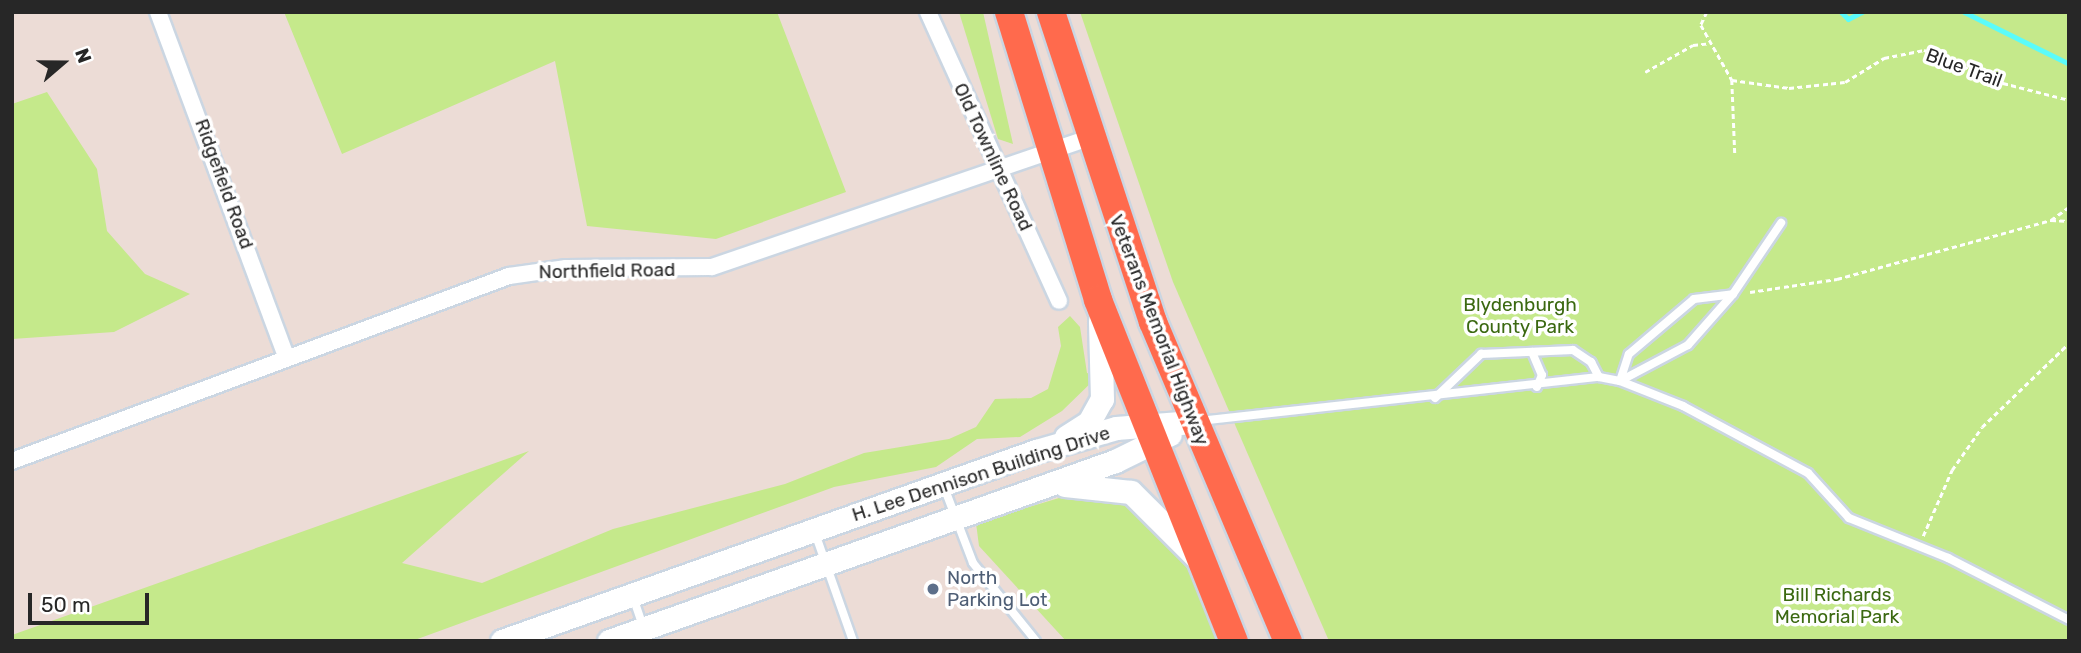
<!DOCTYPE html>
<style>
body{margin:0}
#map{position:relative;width:2081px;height:653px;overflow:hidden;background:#ecdcd6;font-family:Rubik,sans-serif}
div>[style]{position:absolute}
.green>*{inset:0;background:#c5e98b}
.stream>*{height:5px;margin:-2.5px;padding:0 2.5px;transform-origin:2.5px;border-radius:2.5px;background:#5bfbfa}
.path>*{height:2.5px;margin-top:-1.25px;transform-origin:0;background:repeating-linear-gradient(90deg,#fff 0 5px,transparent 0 8.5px)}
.roads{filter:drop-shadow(2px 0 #cbd6e2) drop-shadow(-2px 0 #cbd6e2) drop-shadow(0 2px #cbd6e2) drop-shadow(0 -2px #cbd6e2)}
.lane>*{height:8px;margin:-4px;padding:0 4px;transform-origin:4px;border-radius:4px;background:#fff}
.street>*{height:16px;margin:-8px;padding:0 8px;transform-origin:8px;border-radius:8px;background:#fff}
.secondary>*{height:23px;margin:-11.5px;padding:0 11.5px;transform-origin:11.5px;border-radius:11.5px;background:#fff}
.highway>*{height:28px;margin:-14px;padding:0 14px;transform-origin:14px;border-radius:14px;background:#ff6a4d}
.dots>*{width:19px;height:19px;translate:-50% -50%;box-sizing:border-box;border:4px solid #fff;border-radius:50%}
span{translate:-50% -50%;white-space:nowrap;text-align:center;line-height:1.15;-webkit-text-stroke:7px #fff;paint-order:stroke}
.street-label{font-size:19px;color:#272727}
.park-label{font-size:19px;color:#3b6911}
.service-label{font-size:19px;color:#4e5e75}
.left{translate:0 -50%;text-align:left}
.frame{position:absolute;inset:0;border:14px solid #272727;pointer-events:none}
.north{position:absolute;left:28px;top:28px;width:70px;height:70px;-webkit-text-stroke:5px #fff;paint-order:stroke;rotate:70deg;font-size:19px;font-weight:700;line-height:28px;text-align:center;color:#272727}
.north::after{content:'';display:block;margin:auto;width:24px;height:32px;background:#272727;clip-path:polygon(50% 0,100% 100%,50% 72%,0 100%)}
.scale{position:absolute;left:28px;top:593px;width:121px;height:32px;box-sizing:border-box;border:4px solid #272727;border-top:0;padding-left:9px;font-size:21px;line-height:24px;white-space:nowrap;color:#272727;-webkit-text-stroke:5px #fff;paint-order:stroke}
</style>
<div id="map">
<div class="green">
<div style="clip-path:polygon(284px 12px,777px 12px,846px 192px,716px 239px,587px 226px,555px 61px,342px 154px)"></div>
<div style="clip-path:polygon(959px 12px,983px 12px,1013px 144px,998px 139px)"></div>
<div style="clip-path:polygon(1080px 12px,2069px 12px,2069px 641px,1329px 641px,1173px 282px)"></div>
<div style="clip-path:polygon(47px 92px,97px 169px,107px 231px,145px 274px,190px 294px,114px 332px,12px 339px,12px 104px)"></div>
<div style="clip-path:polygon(1070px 316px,1080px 327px,1087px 373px,1098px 376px,1062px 411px,1020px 437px,977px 439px,936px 467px,834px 487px,412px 641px,12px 641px,12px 635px,529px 451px,402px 563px,482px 583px,613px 529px,785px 484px,864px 453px,949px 439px,976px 427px,995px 399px,1031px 398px,1048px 389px,1061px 346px,1058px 327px)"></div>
<div style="clip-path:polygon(1114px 491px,1175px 538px,1221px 641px,1066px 641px,979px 546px,976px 523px,1069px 495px)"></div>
</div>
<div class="stream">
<div style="left:1841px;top:12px;width:10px;rotate:45deg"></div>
<div style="left:1848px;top:19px;width:16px;rotate:-27deg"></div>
<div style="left:1964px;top:12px;width:117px;rotate:26.3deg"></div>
</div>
<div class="path">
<div style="left:1707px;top:12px;width:14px;rotate:115deg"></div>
<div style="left:1701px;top:25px;width:63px;rotate:60.6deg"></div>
<div style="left:1732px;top:80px;width:58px;rotate:8deg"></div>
<div style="left:1789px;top:88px;width:56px;rotate:-6.1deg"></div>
<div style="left:1845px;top:82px;width:46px;rotate:-31.6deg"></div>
<div style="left:1884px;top:58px;width:41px;rotate:-11.3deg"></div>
<div style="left:1924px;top:50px;width:86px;rotate:22.7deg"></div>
<div style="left:2003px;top:83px;width:68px;rotate:14.4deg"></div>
<div style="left:1645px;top:72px;width:55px;rotate:-29.4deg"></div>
<div style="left:1693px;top:45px;width:18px;rotate:-6deg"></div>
<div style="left:1732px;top:80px;width:74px;rotate:87.7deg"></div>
<div style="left:2051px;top:220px;width:18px;rotate:3deg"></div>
<div style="left:1750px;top:292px;width:88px;rotate:-8.5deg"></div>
<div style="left:1837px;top:279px;width:222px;rotate:-15.4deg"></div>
<div style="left:2051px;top:220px;width:22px;rotate:-36deg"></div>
<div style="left:1923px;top:536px;width:72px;rotate:-66.3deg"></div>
<div style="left:1952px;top:470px;width:52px;rotate:-55.1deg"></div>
<div style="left:1982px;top:427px;width:121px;rotate:-44deg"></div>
</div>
<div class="roads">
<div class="lane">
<div style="left:1532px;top:352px;width:25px;rotate:67deg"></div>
<div style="left:1542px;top:375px;width:13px;rotate:113deg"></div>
<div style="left:1620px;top:381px;width:77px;rotate:-27.9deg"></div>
<div style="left:1688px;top:345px;width:68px;rotate:-48.6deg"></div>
<div style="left:1733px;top:294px;width:86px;rotate:-55.9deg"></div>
<div style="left:1620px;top:381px;width:28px;rotate:-72deg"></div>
<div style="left:1629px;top:354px;width:85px;rotate:-40.2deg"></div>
<div style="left:1694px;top:299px;width:39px;rotate:-7deg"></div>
<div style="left:1435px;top:398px;width:64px;rotate:-43.7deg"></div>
<div style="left:1481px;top:354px;width:92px;rotate:-2.5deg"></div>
<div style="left:1573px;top:350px;width:22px;rotate:34deg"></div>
<div style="left:1591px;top:362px;width:17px;rotate:62deg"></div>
<div style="left:1199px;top:421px;width:402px;rotate:-6.3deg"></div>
<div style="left:1599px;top:377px;width:21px;rotate:11deg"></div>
<div style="left:1620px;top:381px;width:68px;rotate:21.6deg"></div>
<div style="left:1683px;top:406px;width:142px;rotate:28.2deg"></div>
<div style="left:1808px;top:473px;width:61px;rotate:47.7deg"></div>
<div style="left:1849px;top:518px;width:107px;rotate:22deg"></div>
<div style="left:1948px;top:558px;width:136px;rotate:27.1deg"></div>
<div style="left:944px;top:487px;width:81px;rotate:69.1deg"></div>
<div style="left:973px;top:563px;width:100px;rotate:51.1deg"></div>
<div style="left:815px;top:533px;width:114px;rotate:70.6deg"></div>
<div style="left:633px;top:597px;width:46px;rotate:71.2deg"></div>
</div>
<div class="street">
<div style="left:158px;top:12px;width:369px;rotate:69.6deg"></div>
<div style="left:928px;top:12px;width:317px;rotate:65.6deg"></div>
<div style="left:12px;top:461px;width:530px;rotate:-20.42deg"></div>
<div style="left:509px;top:276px;width:58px;rotate:-8deg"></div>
<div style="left:566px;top:268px;width:146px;rotate:-0.4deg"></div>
<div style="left:712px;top:267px;width:398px;rotate:-18.9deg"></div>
</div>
<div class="secondary">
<div style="left:1066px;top:437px;width:27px;rotate:-33deg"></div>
<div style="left:1089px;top:422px;width:26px;rotate:-61deg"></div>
<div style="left:1102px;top:399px;width:78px;rotate:-91.5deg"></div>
<div style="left:1065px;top:485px;width:66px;rotate:6.1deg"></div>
<div style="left:1131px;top:492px;width:91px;rotate:45deg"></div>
<div style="left:502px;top:641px;width:567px;rotate:-19.59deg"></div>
<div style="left:1036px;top:451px;width:83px;rotate:-16deg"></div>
<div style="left:1116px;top:428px;width:77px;rotate:-4.5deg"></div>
<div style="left:609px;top:641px;width:537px;rotate:-19.58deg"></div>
<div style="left:1115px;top:461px;width:61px;rotate:-26.1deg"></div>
</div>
<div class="highway">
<div style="left:1009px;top:12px;width:301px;rotate:72.8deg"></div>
<div style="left:1098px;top:300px;width:367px;rotate:68.3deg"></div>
<div style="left:1051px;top:12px;width:326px;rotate:71.8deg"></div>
<div style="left:1153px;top:322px;width:346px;rotate:67.1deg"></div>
</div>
</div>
<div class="dots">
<div style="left:933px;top:589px;background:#5c6f8a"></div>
</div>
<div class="street-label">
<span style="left:1964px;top:68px;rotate:20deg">Blue Trail</span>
<span style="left:993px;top:157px;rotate:65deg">Old Townline Road</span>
<span style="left:224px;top:184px;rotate:70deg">Ridgefield Road</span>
<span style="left:607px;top:271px;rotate:-1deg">Northfield Road</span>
<span style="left:1159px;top:330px;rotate:69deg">Veterans Memorial Highway</span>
<span style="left:981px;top:474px;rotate:-18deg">H. Lee Dennison Building Drive</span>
</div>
<div class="park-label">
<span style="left:1520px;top:316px">Blydenburgh<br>County Park</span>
<span style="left:1837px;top:606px">Bill Richards<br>Memorial Park</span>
</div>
<div class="service-label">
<span class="left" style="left:947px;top:589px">North<br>Parking Lot</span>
</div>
<div class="frame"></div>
<div class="north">N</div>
<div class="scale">50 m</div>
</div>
